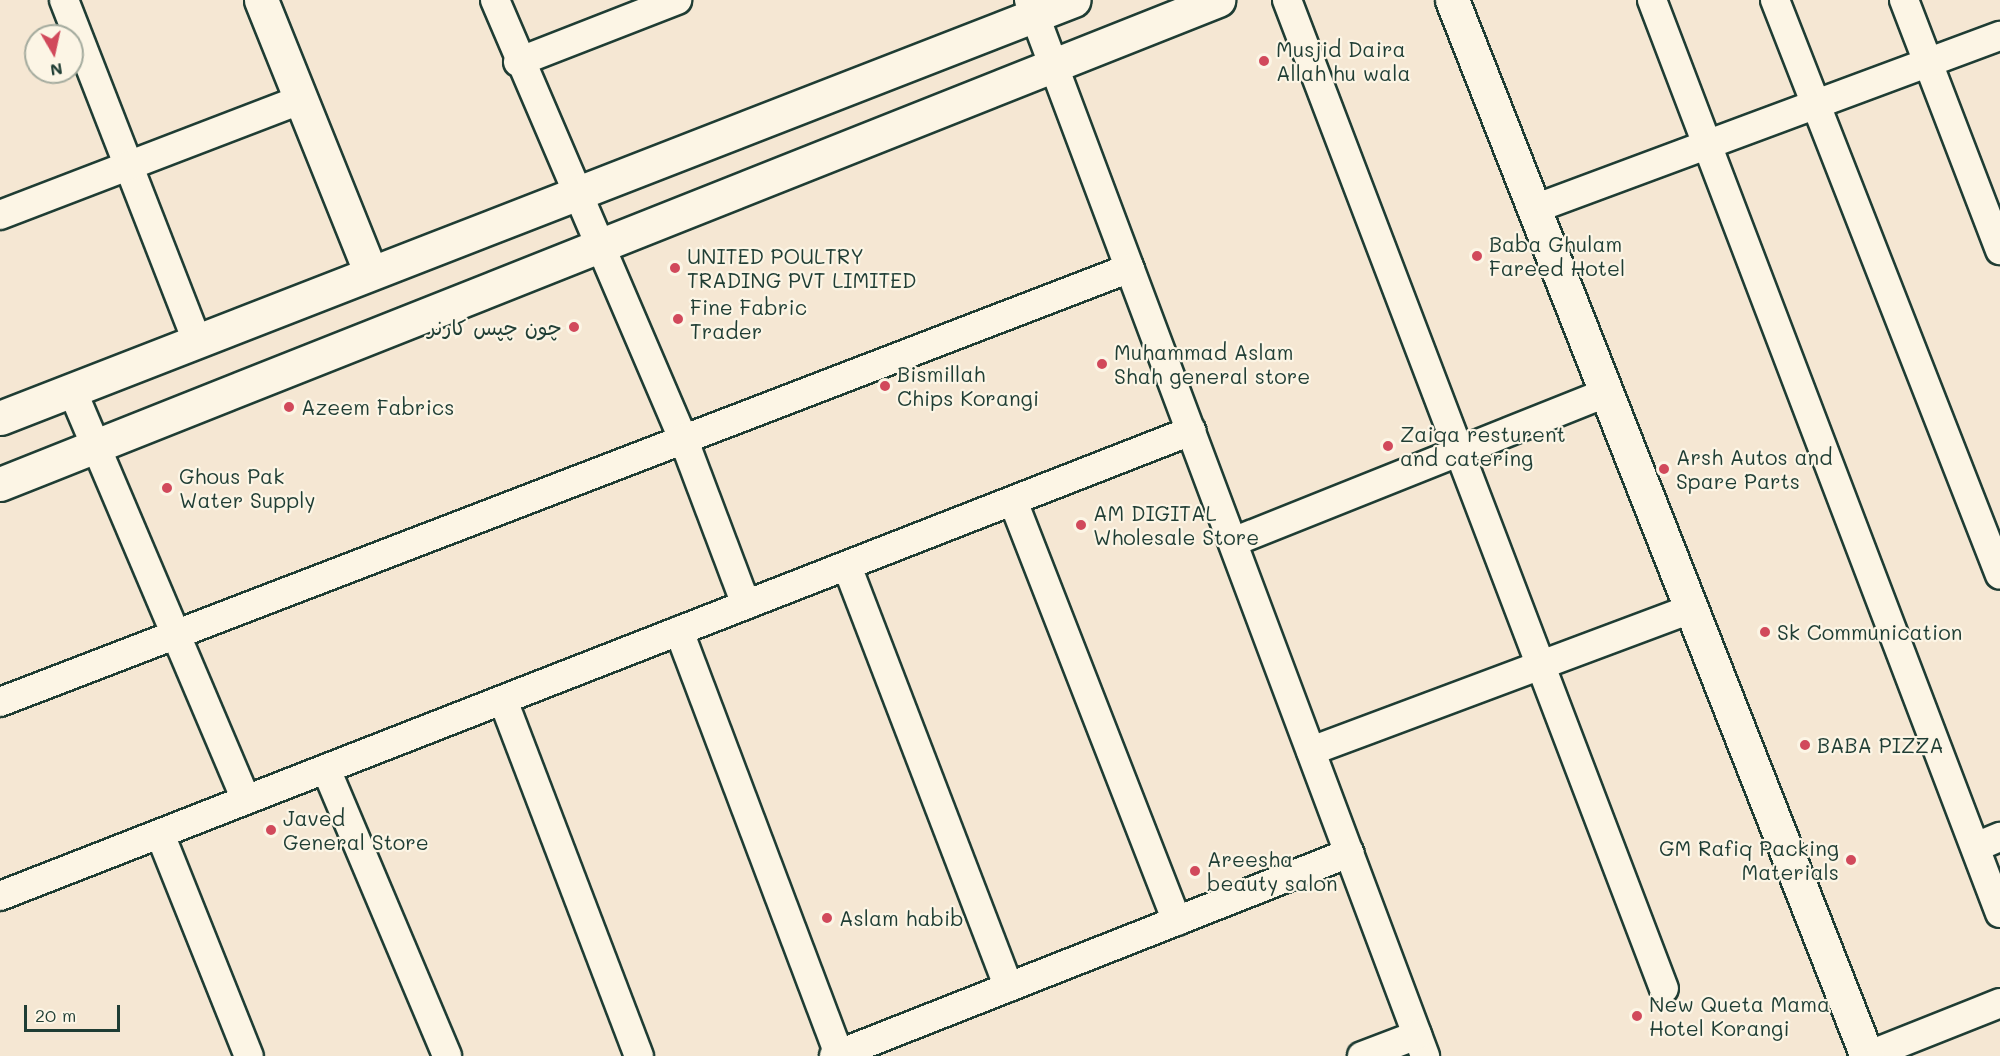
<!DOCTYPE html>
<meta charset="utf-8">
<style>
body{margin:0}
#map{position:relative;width:2000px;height:1056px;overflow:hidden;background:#f5e7d3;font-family:Mali,"Playpen Sans Arabic",sans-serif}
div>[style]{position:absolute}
.roads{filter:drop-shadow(2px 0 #1f3d34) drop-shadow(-2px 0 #1f3d34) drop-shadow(0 2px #1f3d34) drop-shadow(0 -2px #1f3d34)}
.minor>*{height:28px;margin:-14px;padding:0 14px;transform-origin:14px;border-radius:14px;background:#fcf5e5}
.tertiary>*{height:33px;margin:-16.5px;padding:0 16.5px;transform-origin:16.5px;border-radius:16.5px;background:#fcf5e5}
.dots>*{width:16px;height:16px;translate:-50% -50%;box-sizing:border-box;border:3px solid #fcf5e5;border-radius:50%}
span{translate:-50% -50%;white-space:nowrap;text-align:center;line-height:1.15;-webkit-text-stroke:4.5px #fcf5e5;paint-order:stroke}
.poi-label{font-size:21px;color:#1f3d34}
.left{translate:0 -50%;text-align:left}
.right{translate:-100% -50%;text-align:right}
.north{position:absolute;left:24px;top:24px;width:60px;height:60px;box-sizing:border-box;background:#fcf5e5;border:2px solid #a4ab9e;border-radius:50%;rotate:171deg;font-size:16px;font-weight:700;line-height:24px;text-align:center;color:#1f3d34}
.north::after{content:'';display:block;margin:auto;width:21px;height:27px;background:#d1495b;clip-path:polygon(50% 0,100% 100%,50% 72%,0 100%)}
.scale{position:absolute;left:24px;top:1005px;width:96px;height:27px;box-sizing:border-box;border:3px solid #1f3d34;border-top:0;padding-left:8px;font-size:18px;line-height:21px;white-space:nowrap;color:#1f3d34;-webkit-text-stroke:4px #fcf5e5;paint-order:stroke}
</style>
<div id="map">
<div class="roads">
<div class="minor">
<div style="left:64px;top:0;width:367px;rotate:68.7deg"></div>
<div style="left:495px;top:0;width:477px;rotate:66.8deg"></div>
<div style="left:683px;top:438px;width:178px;rotate:69.3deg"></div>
<div style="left:1029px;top:0;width:1128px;rotate:69.44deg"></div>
<div style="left:1287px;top:0;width:1058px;rotate:69.13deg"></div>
<div style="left:1652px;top:0;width:977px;rotate:69.14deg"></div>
<div style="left:1775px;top:0;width:617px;rotate:68.63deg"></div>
<div style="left:1904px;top:0;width:268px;rotate:69deg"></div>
<div style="left:518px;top:62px;width:171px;rotate:-21.3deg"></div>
<div style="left:1534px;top:209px;width:497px;rotate:-20.4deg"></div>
<div style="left:0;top:215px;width:320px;rotate:-21deg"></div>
<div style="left:72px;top:390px;width:445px;rotate:67deg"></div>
<div style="left:1013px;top:501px;width:451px;rotate:68.7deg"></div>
<div style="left:1233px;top:542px;width:402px;rotate:-21.8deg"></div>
<div style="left:847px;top:566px;width:451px;rotate:69deg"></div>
<div style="left:679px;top:631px;width:452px;rotate:69.3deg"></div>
<div style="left:503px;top:700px;width:381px;rotate:69.1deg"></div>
<div style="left:0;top:702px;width:1210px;rotate:-21.01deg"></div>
<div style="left:1311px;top:751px;width:405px;rotate:-20.5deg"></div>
<div style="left:326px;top:769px;width:311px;rotate:67.1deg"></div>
<div style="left:160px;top:834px;width:239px;rotate:68.2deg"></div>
<div style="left:1976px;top:847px;width:26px;rotate:-23deg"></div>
<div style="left:0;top:896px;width:1279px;rotate:-21.33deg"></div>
<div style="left:834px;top:1056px;width:554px;rotate:-21.51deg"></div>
<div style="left:1362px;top:1056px;width:59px;rotate:-20.9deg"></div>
<div style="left:1867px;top:1056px;width:143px;rotate:-21.7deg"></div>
</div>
<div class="tertiary">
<div style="left:261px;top:0;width:294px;rotate:68.1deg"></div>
<div style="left:1452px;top:0;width:1135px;rotate:68.55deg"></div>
<div style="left:0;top:418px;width:1152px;rotate:-21.27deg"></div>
<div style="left:0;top:484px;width:1311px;rotate:-21.67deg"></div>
</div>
</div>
<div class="dots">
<div style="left:1264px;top:61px;background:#d1495b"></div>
<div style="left:1477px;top:256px;background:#d1495b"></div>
<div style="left:675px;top:268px;background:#d1495b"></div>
<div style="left:678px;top:319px;background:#d1495b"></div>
<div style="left:574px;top:327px;background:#d1495b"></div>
<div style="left:1102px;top:364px;background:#d1495b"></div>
<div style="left:885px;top:386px;background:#d1495b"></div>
<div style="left:289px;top:407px;background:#d1495b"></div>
<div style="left:1388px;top:446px;background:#d1495b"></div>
<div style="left:1664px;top:469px;background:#d1495b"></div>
<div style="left:167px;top:488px;background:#d1495b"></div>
<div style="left:1081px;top:525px;background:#d1495b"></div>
<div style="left:1765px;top:632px;background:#d1495b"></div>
<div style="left:1805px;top:745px;background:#d1495b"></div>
<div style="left:271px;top:830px;background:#d1495b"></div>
<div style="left:1851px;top:860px;background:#d1495b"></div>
<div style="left:1195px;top:871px;background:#d1495b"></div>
<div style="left:827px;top:918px;background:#d1495b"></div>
<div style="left:1637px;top:1016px;background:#d1495b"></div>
</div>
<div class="poi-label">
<span class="left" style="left:1276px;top:61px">Musjid Daira<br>Allah hu wala</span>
<span class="left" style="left:1489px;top:256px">Baba Ghulam<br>Fareed Hotel</span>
<span class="left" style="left:687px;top:268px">UNITED POULTRY<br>TRADING PVT LIMITED</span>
<span class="left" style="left:690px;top:319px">Fine Fabric<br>Trader</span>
<span class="right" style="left:562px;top:327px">چون چپس کارنر</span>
<span class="left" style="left:1114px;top:364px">Muhammad Aslam<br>Shah general store</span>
<span class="left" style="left:897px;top:386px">Bismillah<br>Chips Korangi</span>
<span class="left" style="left:301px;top:407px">Azeem Fabrics</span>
<span class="left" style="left:1400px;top:446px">Zaiqa resturent<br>and catering</span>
<span class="left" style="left:1676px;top:469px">Arsh Autos and<br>Spare Parts</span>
<span class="left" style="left:179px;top:488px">Ghous Pak<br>Water Supply</span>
<span class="left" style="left:1093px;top:525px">AM DIGITAL<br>Wholesale Store</span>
<span class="left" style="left:1777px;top:632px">Sk Communication</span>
<span class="left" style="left:1817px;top:745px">BABA PIZZA</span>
<span class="left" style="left:283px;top:830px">Javed<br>General Store</span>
<span class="right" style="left:1839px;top:860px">GM Rafiq Packing<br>Materials</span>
<span class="left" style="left:1207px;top:871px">Areesha<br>beauty salon</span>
<span class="left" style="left:839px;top:918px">Aslam habib</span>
<span class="left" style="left:1649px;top:1016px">New Queta Mama<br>Hotel Korangi</span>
</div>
<div class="north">N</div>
<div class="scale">20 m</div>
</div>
